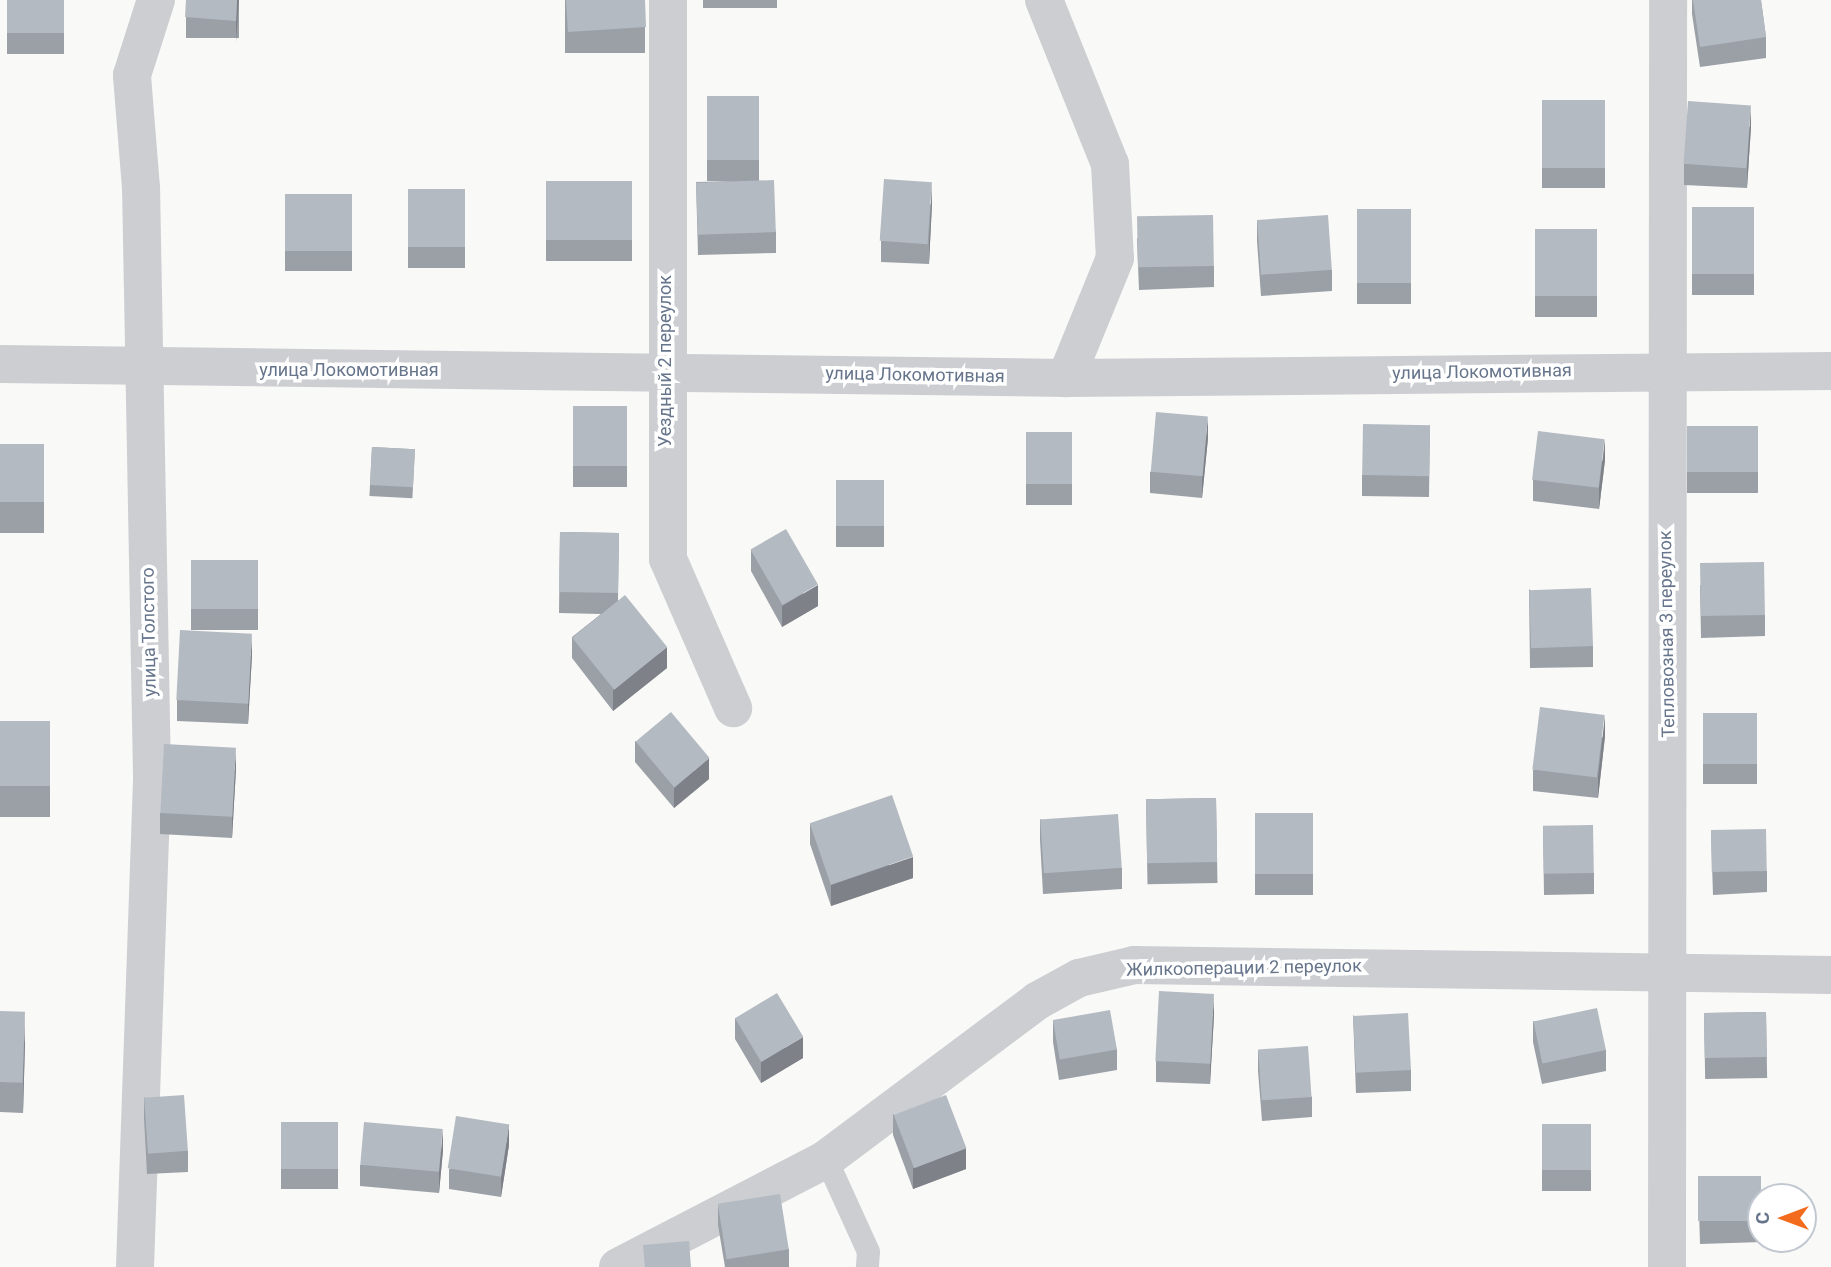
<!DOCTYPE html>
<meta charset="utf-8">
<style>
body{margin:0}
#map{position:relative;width:1831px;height:1267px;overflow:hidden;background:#f9f9f7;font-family:Roboto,sans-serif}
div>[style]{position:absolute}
.lane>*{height:23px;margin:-11.5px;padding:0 11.5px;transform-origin:11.5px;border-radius:11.5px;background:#ccced2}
.street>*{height:38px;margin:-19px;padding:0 19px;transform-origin:19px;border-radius:19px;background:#ccced2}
.wall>*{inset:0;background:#9ba0a7;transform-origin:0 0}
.shaded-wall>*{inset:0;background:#7e8288}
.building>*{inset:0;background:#b4bac2;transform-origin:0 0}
span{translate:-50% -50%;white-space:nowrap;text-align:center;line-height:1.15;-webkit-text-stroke:7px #fff;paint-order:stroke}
.street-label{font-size:18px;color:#66758b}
.north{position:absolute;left:1747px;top:1183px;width:70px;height:70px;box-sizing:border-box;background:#fff;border:2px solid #c2c8d1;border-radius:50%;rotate:270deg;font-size:19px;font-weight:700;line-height:28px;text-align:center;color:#66758b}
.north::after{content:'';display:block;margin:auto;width:24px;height:32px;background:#f36b1d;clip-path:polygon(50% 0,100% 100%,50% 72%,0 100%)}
</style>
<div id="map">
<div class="lane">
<div style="left:826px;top:1159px;width:101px;rotate:65.5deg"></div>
<div style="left:868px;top:1251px;width:16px;rotate:94deg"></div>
</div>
<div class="street">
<div style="left:668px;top:0;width:559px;rotate:90deg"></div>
<div style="left:668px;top:559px;width:163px;rotate:66.4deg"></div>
<div style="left:1044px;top:0;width:177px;rotate:68.1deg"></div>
<div style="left:1110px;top:164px;width:94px;rotate:87deg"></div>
<div style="left:1115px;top:258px;width:130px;rotate:112.2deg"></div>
<div style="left:0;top:364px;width:1066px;rotate:0.75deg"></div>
<div style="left:1066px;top:378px;width:765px;rotate:-0.52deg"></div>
<div style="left:135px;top:1267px;width:492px;rotate:-88deg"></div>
<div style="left:152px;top:775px;width:587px;rotate:-91.07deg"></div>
<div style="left:141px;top:188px;width:113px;rotate:-94.6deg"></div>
<div style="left:132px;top:75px;width:79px;rotate:-72.3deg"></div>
<div style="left:618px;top:1267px;width:234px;rotate:-27.4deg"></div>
<div style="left:826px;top:1159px;width:264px;rotate:-36.8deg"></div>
<div style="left:1037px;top:1001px;width:48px;rotate:-28.7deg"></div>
<div style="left:1079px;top:978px;width:57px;rotate:-13.3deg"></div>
<div style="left:1134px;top:965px;width:697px;rotate:0.82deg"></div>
<div style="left:1667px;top:1267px;width:1267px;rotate:-89.95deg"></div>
</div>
<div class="wall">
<div style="left:7px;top:0;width:57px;height:54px"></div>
<div style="left:186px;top:0;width:53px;height:38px"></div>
<div style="left:565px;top:0;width:80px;height:53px"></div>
<div style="left:703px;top:0;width:74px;height:8px"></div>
<div style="clip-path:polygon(1692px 0,1761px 0,1766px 37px,1766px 58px,1700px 67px,1692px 14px)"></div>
<div style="clip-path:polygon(707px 96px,759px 96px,759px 180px,776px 232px,776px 253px,698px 255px,696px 182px,733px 181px,707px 181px)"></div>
<div style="left:1542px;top:100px;width:63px;height:88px"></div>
<div style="clip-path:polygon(1751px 126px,1747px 188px,1684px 185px,1684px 164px)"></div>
<div style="left:546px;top:181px;width:86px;height:80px"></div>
<div style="left:408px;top:189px;width:57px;height:79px"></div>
<div style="left:285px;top:194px;width:67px;height:77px"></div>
<div style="clip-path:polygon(932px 203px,929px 264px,881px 262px,881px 241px)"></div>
<div style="left:1692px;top:207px;width:62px;height:88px"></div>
<div style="left:1357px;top:209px;width:54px;height:95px"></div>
<div style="clip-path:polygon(1257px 220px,1332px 270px,1332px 291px,1261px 296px,1257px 241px)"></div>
<div style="left:1535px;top:229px;width:62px;height:88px"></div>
<div style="clip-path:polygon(1137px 238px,1214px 266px,1214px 287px,1139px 290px)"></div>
<div style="left:573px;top:406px;width:54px;height:81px"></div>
<div style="clip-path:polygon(1430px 425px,1429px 497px,1362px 496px,1362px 475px)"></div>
<div style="left:1758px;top:426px;width:67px;height:71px;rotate:90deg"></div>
<div style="left:1026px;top:432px;width:46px;height:73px"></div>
<div style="clip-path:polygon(1208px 438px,1202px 498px,1150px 493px,1150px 472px)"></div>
<div style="left:0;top:444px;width:44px;height:89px"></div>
<div style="left:372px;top:447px;width:43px;height:49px;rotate:3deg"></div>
<div style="clip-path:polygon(1605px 460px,1599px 509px,1533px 501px,1533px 480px)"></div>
<div style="left:836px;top:480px;width:48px;height:67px"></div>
<div style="clip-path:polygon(560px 532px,619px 533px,618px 600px,667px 668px,613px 711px,572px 658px,572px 637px,601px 614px,559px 613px)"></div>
<div style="clip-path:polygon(751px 550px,818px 606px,782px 627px,751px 571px)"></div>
<div style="left:191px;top:560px;width:67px;height:70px"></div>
<div style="clip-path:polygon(1700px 585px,1765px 615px,1765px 636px,1701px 638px)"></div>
<div style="clip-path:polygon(1529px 589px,1593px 646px,1593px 667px,1530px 668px)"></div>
<div style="clip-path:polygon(252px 655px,248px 724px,177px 721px,177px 700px)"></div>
<div style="left:1703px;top:713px;width:54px;height:71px"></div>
<div style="left:0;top:721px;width:50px;height:96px"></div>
<div style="clip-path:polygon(1605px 736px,1598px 798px,1533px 791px,1533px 770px)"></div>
<div style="clip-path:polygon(635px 741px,709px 779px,674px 808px,635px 762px)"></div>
<div style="clip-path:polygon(236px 769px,232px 838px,160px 834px,160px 813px)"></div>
<div style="left:1216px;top:798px;width:85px;height:70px;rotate:89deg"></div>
<div style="left:1255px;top:813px;width:58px;height:82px"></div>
<div style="clip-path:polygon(1040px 819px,1122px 868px,1122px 889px,1043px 894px,1040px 840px)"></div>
<div style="clip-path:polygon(810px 823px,913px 878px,831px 906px,810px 844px)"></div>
<div style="clip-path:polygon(1543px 826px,1594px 873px,1594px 894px,1544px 895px)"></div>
<div style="clip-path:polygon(1711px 832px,1767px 871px,1767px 892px,1713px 895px)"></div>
<div style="clip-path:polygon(0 1011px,25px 1042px,23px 1113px,0 1112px)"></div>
<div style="left:1766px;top:1012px;width:66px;height:62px;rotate:89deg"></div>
<div style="clip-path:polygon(1214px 1015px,1210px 1084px,1156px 1082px,1156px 1061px)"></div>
<div style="clip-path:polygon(1353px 1015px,1411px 1070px,1411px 1091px,1356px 1093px)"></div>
<div style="clip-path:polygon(735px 1018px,803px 1058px,761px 1083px,735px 1039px)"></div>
<div style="clip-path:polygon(1053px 1021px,1117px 1049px,1117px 1070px,1059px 1080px,1053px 1042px)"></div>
<div style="clip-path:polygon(1533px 1021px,1606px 1050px,1606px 1071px,1542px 1084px,1533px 1042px)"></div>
<div style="clip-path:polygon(1258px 1050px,1312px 1097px,1312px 1117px,1262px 1121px,1258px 1071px)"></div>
<div style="clip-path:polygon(144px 1097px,188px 1151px,188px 1172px,147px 1174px,144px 1118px)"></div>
<div style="clip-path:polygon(893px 1114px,966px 1169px,913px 1189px,893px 1135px)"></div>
<div style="left:281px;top:1122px;width:57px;height:67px"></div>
<div style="left:1542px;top:1124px;width:49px;height:67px"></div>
<div style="clip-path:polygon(509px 1145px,501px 1197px,449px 1189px,449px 1169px)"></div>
<div style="clip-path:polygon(443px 1150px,439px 1193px,360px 1186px,360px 1165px)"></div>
<div style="clip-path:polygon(1698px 1178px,1761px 1197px,1761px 1239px,1762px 1239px,1762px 1242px,1700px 1244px)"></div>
<div style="clip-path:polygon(718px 1204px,789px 1249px,789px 1267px,725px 1267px,718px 1225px)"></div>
</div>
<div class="shaded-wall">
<div style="clip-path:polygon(237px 0,239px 0,236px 42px,236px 21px)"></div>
<div style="clip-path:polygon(1751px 105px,1751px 126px,1747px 188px,1747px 168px)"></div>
<div style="clip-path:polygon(932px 182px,932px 203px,929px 264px,929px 243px)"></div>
<div style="clip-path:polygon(1208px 417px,1208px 438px,1202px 498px,1202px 478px)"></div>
<div style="clip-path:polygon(1605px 439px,1605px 460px,1599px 509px,1599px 488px)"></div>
<div style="clip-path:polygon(818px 585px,818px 606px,782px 627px,782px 606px)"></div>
<div style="clip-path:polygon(252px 634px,252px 655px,248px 724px,248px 704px)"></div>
<div style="clip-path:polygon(667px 647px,667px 668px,613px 711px,613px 690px)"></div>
<div style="clip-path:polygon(1605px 715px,1605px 736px,1598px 798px,1598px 777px)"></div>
<div style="clip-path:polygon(236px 748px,236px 769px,232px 838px,232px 817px)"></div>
<div style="clip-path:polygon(709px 758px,709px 779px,674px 808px,674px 788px)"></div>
<div style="clip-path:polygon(913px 857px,913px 878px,831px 906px,831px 885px)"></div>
<div style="clip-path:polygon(1214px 994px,1214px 1015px,1210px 1084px,1210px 1063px)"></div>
<div style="clip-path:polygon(25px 1012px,25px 1042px,23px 1113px,23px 1083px)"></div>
<div style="clip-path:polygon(803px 1037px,803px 1058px,761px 1083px,761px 1062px)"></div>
<div style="clip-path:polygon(509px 1124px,509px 1145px,501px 1197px,501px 1176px)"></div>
<div style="clip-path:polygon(443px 1129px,443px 1150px,439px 1193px,439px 1172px)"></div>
<div style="clip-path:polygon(966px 1148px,966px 1169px,913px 1189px,913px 1168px)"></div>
</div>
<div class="building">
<div style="left:7px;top:0;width:57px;height:33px"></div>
<div style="clip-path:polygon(186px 0,237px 0,236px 21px,185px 17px)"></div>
<div style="clip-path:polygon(566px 0,645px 0,646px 27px,568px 32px)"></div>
<div style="clip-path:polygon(1693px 0,1761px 0,1766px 37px,1700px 47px)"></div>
<div style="left:707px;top:96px;width:52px;height:64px"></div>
<div style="left:1542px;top:100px;width:63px;height:68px"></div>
<div style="left:1688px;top:101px;width:63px;height:63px;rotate:4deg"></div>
<div style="left:884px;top:179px;width:48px;height:62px;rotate:4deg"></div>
<div style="left:774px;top:180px;width:52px;height:78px;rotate:88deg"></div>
<div style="left:546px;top:181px;width:86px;height:59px"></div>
<div style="left:408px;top:189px;width:57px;height:58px"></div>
<div style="left:285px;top:194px;width:67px;height:57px"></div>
<div style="left:1692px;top:207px;width:62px;height:67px"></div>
<div style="left:1357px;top:209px;width:54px;height:74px"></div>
<div style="left:1213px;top:215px;width:51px;height:76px;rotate:89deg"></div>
<div style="left:1328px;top:215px;width:55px;height:71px;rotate:86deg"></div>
<div style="left:1535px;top:229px;width:62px;height:67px"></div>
<div style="left:573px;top:406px;width:54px;height:60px"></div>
<div style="left:1156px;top:412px;width:52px;height:60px;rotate:5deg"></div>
<div style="left:1363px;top:424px;width:67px;height:51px;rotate:1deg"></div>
<div style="left:1758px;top:426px;width:46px;height:71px;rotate:90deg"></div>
<div style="left:1538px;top:431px;width:67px;height:49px;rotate:7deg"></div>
<div style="left:1026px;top:432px;width:46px;height:52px"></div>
<div style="left:0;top:444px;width:44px;height:58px"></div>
<div style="left:372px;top:447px;width:43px;height:38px;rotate:3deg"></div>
<div style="left:836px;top:480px;width:48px;height:46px"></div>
<div style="left:786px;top:529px;width:64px;height:41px;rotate:60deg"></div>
<div style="left:560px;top:532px;width:59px;height:60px;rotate:1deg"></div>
<div style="left:191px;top:560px;width:67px;height:49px"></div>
<div style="left:1764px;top:562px;width:53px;height:64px;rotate:89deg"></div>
<div style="left:1591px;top:588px;width:58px;height:62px;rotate:88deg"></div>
<div style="left:625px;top:595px;width:67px;height:68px;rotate:51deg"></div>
<div style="left:180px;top:630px;width:72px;height:70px;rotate:3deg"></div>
<div style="left:1540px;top:707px;width:65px;height:63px;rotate:7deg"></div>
<div style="left:671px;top:712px;width:60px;height:46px;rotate:50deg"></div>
<div style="left:1703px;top:713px;width:54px;height:51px"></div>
<div style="left:0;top:721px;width:50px;height:65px"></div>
<div style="left:164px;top:744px;width:72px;height:69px;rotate:3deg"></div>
<div style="left:892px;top:795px;width:65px;height:87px;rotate:71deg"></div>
<div style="left:1216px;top:798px;width:64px;height:70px;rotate:89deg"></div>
<div style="left:1255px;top:813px;width:58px;height:61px"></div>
<div style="left:1118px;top:814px;width:54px;height:78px;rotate:86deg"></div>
<div style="left:1593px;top:825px;width:48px;height:50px;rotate:89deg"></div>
<div style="left:1766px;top:829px;width:42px;height:55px;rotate:89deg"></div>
<div style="left:1159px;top:991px;width:55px;height:70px;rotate:3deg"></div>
<div style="left:777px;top:993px;width:51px;height:49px;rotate:59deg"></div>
<div style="left:1597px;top:1008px;width:43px;height:65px;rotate:78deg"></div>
<div style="left:1110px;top:1010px;width:40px;height:58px;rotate:80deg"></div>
<div style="left:0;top:1011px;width:25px;height:71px;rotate:2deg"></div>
<div style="left:1766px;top:1012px;width:45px;height:62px;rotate:89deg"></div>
<div style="left:1408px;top:1013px;width:57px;height:55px;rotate:87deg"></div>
<div style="left:1308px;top:1046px;width:51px;height:50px;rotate:86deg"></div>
<div style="left:184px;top:1095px;width:56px;height:40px;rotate:86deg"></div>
<div style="left:946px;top:1095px;width:57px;height:56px;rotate:69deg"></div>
<div style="left:456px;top:1116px;width:54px;height:53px;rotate:9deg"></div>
<div style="left:281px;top:1122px;width:57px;height:47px"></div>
<div style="left:364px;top:1122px;width:79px;height:43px;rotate:5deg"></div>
<div style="left:1542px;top:1124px;width:49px;height:46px"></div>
<div style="left:1761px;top:1176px;width:45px;height:63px;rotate:90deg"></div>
<div style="left:780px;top:1194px;width:56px;height:63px;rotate:81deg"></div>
<div style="clip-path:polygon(689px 1241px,691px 1267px,645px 1267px,643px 1245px)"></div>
</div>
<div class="street-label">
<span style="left:665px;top:361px;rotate:-90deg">Уездный 2 переулок</span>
<span style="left:349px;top:370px">улица Локомотивная</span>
<span style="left:1482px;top:372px;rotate:-1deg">улица Локомотивная</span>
<span style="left:915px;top:375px;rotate:1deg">улица Локомотивная</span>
<span style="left:149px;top:632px;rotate:-91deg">улица Толстого</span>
<span style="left:1667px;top:634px;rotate:-91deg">Тепловозная 3 переулок</span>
<span style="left:1244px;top:968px;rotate:-1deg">Жилкооперации 2 переулок</span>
</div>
<div class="north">С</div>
</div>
